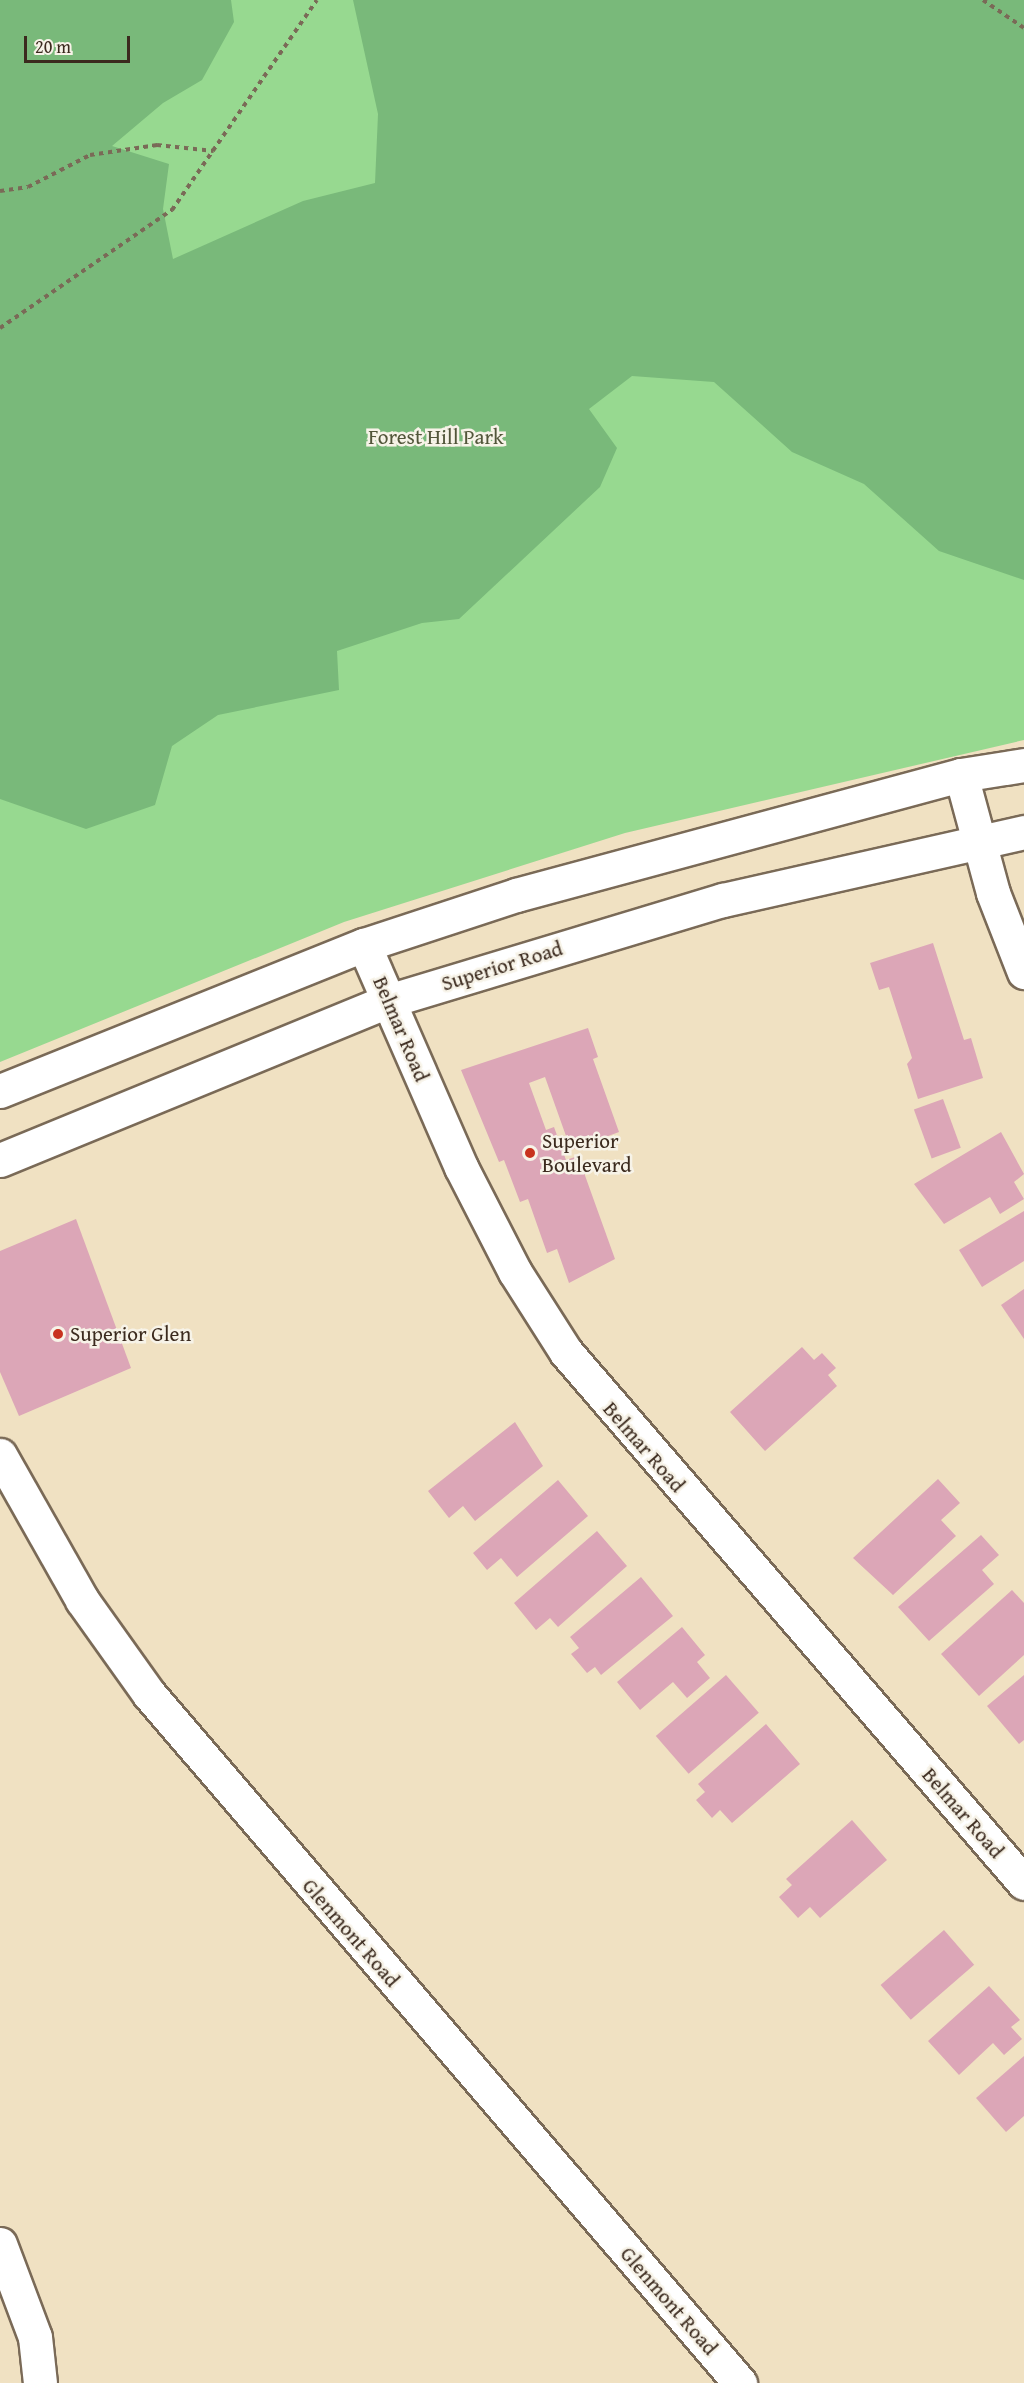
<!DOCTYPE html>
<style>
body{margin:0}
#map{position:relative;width:1024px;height:2383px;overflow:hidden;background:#f0e1c2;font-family:"Gentium Book Plus",serif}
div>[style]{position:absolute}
.green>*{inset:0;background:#97d990}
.forest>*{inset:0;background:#79b97a}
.building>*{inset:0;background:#dca6b7;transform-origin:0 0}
.path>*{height:4px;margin-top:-2px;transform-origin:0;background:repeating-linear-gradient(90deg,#7a6a57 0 4.5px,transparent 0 9px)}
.roads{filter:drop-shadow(2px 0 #7a6a57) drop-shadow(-2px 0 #7a6a57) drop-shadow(0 2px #7a6a57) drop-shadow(0 -2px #7a6a57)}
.street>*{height:33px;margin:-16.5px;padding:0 16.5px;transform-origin:16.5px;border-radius:16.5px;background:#fff}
.secondary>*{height:33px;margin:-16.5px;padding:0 16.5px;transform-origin:16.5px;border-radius:16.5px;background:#fff}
.dots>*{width:16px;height:16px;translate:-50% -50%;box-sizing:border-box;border:3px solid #f7f3e8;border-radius:50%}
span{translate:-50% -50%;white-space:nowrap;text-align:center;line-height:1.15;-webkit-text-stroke:5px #f7f3e8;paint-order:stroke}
.park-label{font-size:21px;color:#52563a}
.street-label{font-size:21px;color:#3b2a1e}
.poi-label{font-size:21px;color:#3b2a1e}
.left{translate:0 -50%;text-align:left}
.scale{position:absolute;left:24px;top:36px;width:106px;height:27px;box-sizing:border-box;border:3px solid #3b2a1e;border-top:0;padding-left:8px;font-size:18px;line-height:21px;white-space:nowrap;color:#3b2a1e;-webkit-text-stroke:4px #f7f3e8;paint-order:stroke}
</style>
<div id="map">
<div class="green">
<div style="clip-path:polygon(0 0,1024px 0,1024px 740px,625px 833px,344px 922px,0 1062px)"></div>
</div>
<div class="forest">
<div style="clip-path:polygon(0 0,231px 0,234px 22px,202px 80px,163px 103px,112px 146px,169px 164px,163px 209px,173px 259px,303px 201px,375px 183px,378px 114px,353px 0,1024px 0,1024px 580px,939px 551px,864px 484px,792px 452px,714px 382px,632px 376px,589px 409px,617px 448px,600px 487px,459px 619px,422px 623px,337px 651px,339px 690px,218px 715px,172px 746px,155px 805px,86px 829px,0 799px)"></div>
</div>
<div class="building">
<div style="clip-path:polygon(933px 943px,964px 1040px,971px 1038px,983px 1078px,918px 1099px,907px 1064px,912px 1058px,889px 987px,879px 990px,870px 963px)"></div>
<div style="clip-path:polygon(588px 1028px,598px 1057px,593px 1059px,619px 1132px,571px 1150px,545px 1077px,529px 1083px,546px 1130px,554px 1127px,566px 1160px,578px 1156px,615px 1259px,569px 1283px,557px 1249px,547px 1253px,528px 1199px,520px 1202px,504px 1160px,499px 1162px,461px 1070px)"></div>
<div style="left:943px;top:1099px;width:52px;height:31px;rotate:70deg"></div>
<div style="clip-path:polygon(1001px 1132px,1024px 1174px,1014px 1182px,1024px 1199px,1000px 1214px,990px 1197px,944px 1224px,914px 1184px)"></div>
<div style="clip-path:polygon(1024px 1211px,1024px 1261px,982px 1287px,959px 1250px)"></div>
<div style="clip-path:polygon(76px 1219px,131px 1368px,19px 1416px,0 1372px,0 1251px)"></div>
<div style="clip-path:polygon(1024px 1289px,1024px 1339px,1001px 1305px)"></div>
<div style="clip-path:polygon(802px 1347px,814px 1360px,822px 1353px,836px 1368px,828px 1375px,837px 1386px,765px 1451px,730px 1412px)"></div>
<div style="clip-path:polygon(515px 1422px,543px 1466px,475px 1521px,463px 1506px,449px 1518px,428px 1491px)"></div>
<div style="clip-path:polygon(938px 1479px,960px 1503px,941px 1520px,956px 1536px,893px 1595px,853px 1558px)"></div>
<div style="clip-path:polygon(558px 1480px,588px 1516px,517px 1577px,501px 1558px,487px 1570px,473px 1553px)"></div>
<div style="clip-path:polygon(597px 1531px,627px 1566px,558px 1627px,550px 1618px,536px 1630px,514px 1603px)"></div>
<div style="clip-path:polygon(981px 1535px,999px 1555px,982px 1570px,994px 1584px,929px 1641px,898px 1607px)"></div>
<div style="clip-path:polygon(641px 1577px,673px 1616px,601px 1675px,595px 1667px,587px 1673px,571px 1654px,579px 1648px,570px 1637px)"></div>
<div style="clip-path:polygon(1012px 1590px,1024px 1603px,1024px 1655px,979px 1696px,941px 1654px)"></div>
<div style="clip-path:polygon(682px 1627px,705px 1655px,697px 1662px,710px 1678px,687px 1698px,673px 1682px,640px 1710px,617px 1682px)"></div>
<div style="left:726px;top:1675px;width:50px;height:93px;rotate:49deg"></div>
<div style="clip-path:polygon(1024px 1675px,1024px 1740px,1019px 1744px,987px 1706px)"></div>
<div style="clip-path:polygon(766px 1724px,800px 1764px,732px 1823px,720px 1810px,712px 1818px,696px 1800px,705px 1792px,698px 1784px)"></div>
<div style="clip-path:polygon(852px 1820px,887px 1860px,820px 1918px,810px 1907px,798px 1918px,779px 1897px,792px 1885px,786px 1879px)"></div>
<div style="left:944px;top:1930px;width:46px;height:84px;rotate:49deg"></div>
<div style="clip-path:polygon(989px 1986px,1020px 2020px,1011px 2027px,1022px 2039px,1004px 2055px,993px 2043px,959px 2075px,928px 2041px)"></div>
<div style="clip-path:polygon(1024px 2056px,1024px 2116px,1006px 2132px,976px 2098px)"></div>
</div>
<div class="path">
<div style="left:983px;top:0;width:50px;rotate:34.3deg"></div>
<div style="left:0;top:191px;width:28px;rotate:-8deg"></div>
<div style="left:28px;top:187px;width:70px;rotate:-27.3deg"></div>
<div style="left:90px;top:155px;width:68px;rotate:-8.5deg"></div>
<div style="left:157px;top:145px;width:57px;rotate:6deg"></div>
<div style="left:0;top:328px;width:209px;rotate:-34.5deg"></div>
<div style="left:172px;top:210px;width:255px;rotate:-55.4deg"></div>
</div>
<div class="roads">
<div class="street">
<div style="left:961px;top:775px;width:122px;rotate:74.8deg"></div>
<div style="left:993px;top:893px;width:85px;rotate:68.6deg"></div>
<div style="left:364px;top:945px;width:242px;rotate:66.4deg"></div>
<div style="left:461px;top:1167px;width:118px;rotate:62.8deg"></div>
<div style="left:515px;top:1272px;width:95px;rotate:57.5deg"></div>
<div style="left:566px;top:1352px;width:701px;rotate:49.22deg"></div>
<div style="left:0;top:1455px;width:167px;rotate:60.5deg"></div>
<div style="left:82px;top:1600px;width:115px;rotate:54.5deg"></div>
<div style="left:149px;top:1694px;width:908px;rotate:49.38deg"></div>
<div style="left:0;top:2244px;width:99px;rotate:69.4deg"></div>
<div style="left:35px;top:2337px;width:46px;rotate:83.8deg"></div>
</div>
<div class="secondary">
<div style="left:0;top:1091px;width:392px;rotate:-21.9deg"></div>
<div style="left:364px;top:945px;width:160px;rotate:-18.2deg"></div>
<div style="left:516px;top:895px;width:461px;rotate:-15.1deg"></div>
<div style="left:961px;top:775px;width:64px;rotate:-9deg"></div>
<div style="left:0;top:1160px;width:419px;rotate:-22.3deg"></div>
<div style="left:388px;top:1001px;width:350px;rotate:-16.8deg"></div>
<div style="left:723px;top:900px;width:309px;rotate:-12.7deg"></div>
</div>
</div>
<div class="dots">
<div style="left:530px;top:1153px;background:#c8321e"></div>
<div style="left:58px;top:1334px;background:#c8321e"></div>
</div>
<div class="park-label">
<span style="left:436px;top:437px">Forest Hill Park</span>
</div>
<div class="street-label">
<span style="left:502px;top:966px;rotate:-17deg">Superior Road</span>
<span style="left:401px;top:1029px;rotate:67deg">Belmar Road</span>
<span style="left:644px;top:1447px;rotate:49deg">Belmar Road</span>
<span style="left:963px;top:1813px;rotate:49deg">Belmar Road</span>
<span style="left:351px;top:1933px;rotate:49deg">Glenmont Road</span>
<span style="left:669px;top:2301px;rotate:49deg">Glenmont Road</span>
</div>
<div class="poi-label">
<span class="left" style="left:542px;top:1153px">Superior<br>Boulevard</span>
<span class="left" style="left:70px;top:1334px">Superior Glen</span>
</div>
<div class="scale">20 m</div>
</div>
